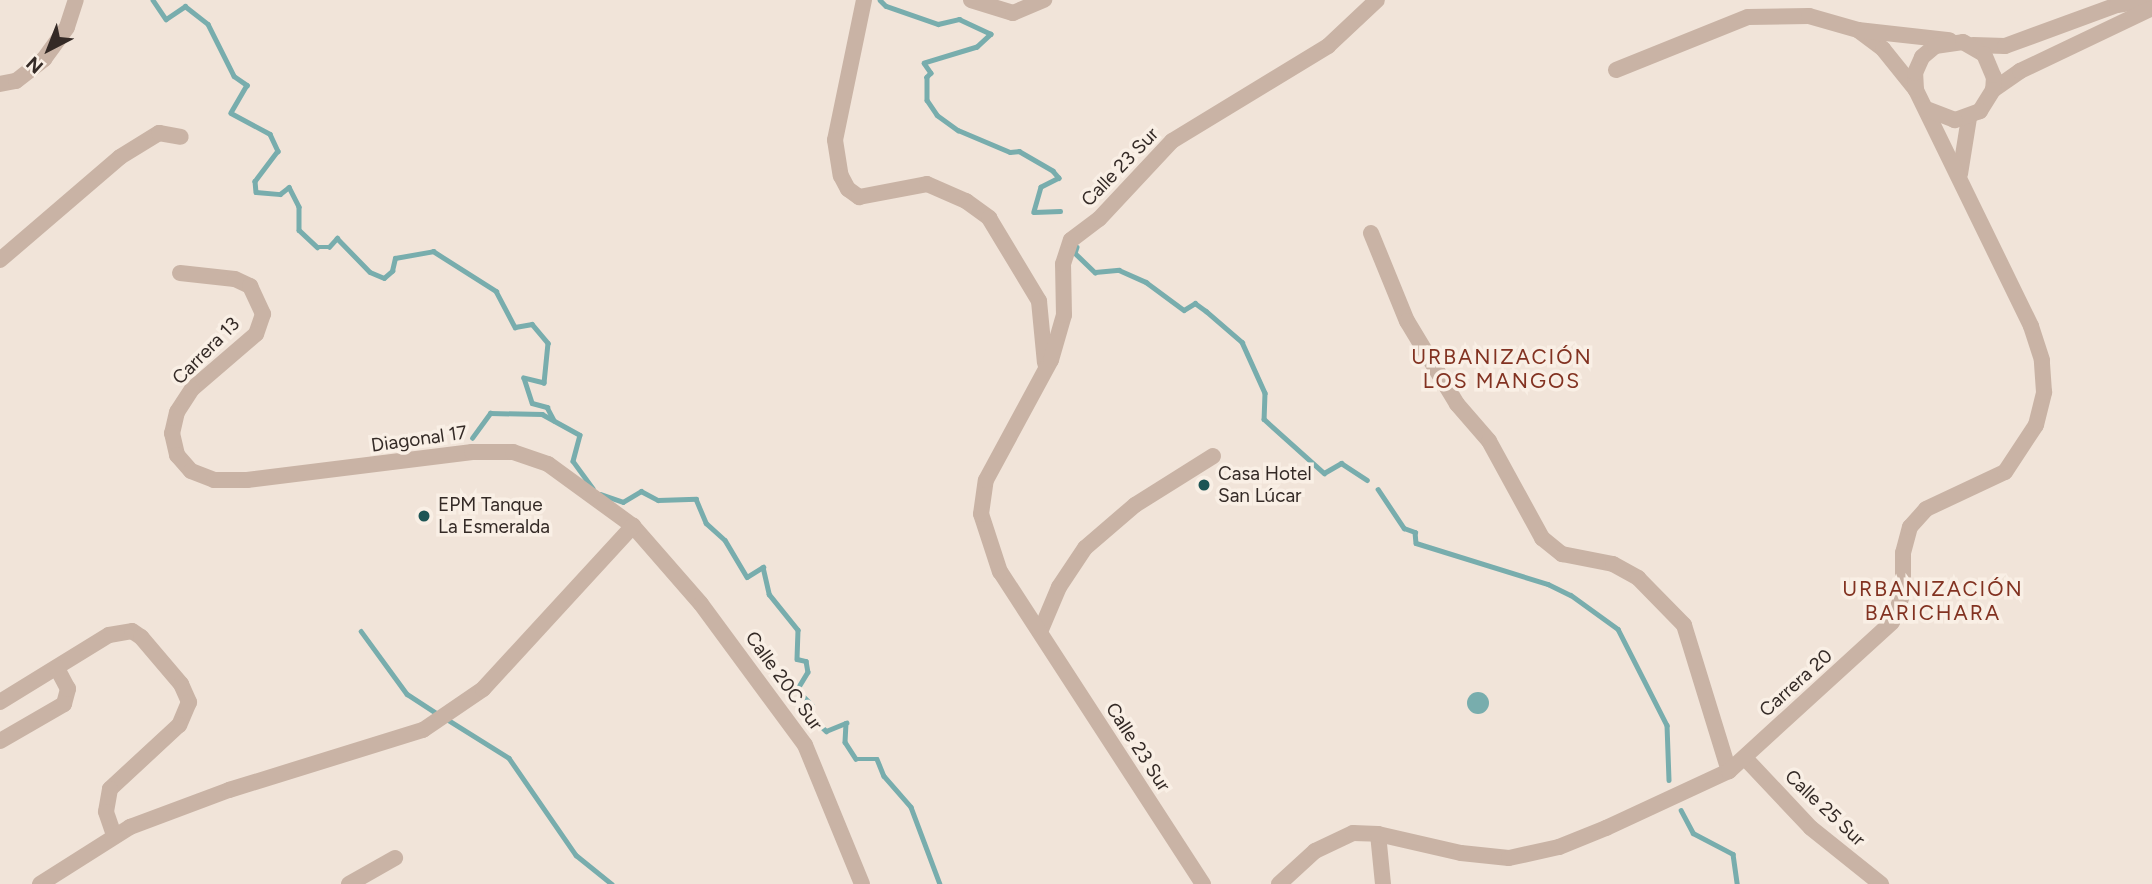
<!DOCTYPE html>
<meta charset="utf-8">
<style>
body{margin:0}
#map{position:relative;width:2152px;height:884px;overflow:hidden;background:#f1e4d9;font-family:Figtree,sans-serif}
div>[style]{position:absolute}
.water>*{inset:0;background:#78adad}
.round{border-radius:50%}
.stream>*{height:4.5px;margin:-2.25px;padding:0 2.25px;transform-origin:2.25px;border-radius:2.25px;background:#78adad}
.street>*{height:16px;margin:-8px;padding:0 8px;transform-origin:8px;border-radius:8px;background:#c9b3a5}
.dots>*{width:19px;height:19px;translate:-50% -50%;box-sizing:border-box;border:4px solid #f9efe5;border-radius:50%}
span{translate:-50% -50%;white-space:nowrap;text-align:center;line-height:1.15;-webkit-text-stroke:7px #f9efe5;paint-order:stroke}
.street-label{font-size:19px;color:#342a26}
.poi-label{font-size:19px;color:#342a26}
.left{translate:0 -50%;text-align:left}
.neighbourhood-label{font-size:21px;color:#823221;letter-spacing:2px}
.north{position:absolute;left:14px;top:14px;width:70px;height:70px;-webkit-text-stroke:5px #f9efe5;paint-order:stroke;rotate:222deg;font-size:19px;font-weight:700;line-height:28px;text-align:center;color:#342a26}
.north::after{content:'';display:block;margin:auto;width:24px;height:32px;background:#342a26;clip-path:polygon(50% 0,100% 100%,50% 72%,0 100%)}
</style>
<div id="map">
<div class="water">
<div class="round" style="left:1467px;top:692px;width:22px;height:22px"></div>
</div>
<div class="stream">
<div style="left:153px;top:0;width:23px;rotate:56deg"></div>
<div style="left:166px;top:19px;width:23px;rotate:-34deg"></div>
<div style="left:185px;top:6px;width:29px;rotate:38deg"></div>
<div style="left:208px;top:24px;width:58px;rotate:63.4deg"></div>
<div style="left:234px;top:76px;width:16px;rotate:35deg"></div>
<div style="left:247px;top:85px;width:32px;rotate:120deg"></div>
<div style="left:231px;top:113px;width:44px;rotate:28.3deg"></div>
<div style="left:270px;top:134px;width:19px;rotate:65deg"></div>
<div style="left:278px;top:151px;width:38px;rotate:127deg"></div>
<div style="left:255px;top:181px;width:11px;rotate:85deg"></div>
<div style="left:256px;top:192px;width:24px;rotate:5deg"></div>
<div style="left:280px;top:194px;width:11px;rotate:-38deg"></div>
<div style="left:289px;top:187px;width:22px;rotate:63deg"></div>
<div style="left:299px;top:207px;width:23px;rotate:90deg"></div>
<div style="left:299px;top:230px;width:25px;rotate:43deg"></div>
<div style="left:317px;top:247px;width:12px"></div>
<div style="left:329px;top:247px;width:12px;rotate:-48deg"></div>
<div style="left:337px;top:238px;width:47px;rotate:45.9deg"></div>
<div style="left:370px;top:272px;width:15px;rotate:23deg"></div>
<div style="left:384px;top:278px;width:11px;rotate:-41deg"></div>
<div style="left:392px;top:271px;width:13px;rotate:-77deg"></div>
<div style="left:395px;top:258px;width:39px;rotate:-10deg"></div>
<div style="left:433px;top:251px;width:75px;rotate:32.4deg"></div>
<div style="left:496px;top:291px;width:41px;rotate:62.2deg"></div>
<div style="left:515px;top:327px;width:17px;rotate:-10deg"></div>
<div style="left:532px;top:324px;width:25px;rotate:50deg"></div>
<div style="left:548px;top:343px;width:40px;rotate:95.7deg"></div>
<div style="left:544px;top:383px;width:21px;rotate:-166deg"></div>
<div style="left:524px;top:378px;width:26px;rotate:72deg"></div>
<div style="left:532px;top:403px;width:16px;rotate:15deg"></div>
<div style="left:547px;top:407px;width:15px;rotate:62deg"></div>
<div style="left:880px;top:0;width:8px;rotate:45deg"></div>
<div style="left:886px;top:6px;width:55px;rotate:19.1deg"></div>
<div style="left:938px;top:24px;width:22px;rotate:-13deg"></div>
<div style="left:959px;top:19px;width:35px;rotate:25deg"></div>
<div style="left:991px;top:34px;width:19px;rotate:137deg"></div>
<div style="left:977px;top:47px;width:55px;rotate:163.2deg"></div>
<div style="left:924px;top:63px;width:12px;rotate:55deg"></div>
<div style="left:931px;top:73px;width:6px;rotate:135deg"></div>
<div style="left:927px;top:77px;width:23px;rotate:90deg"></div>
<div style="left:927px;top:100px;width:18px;rotate:56deg"></div>
<div style="left:937px;top:115px;width:26px;rotate:36deg"></div>
<div style="left:958px;top:130px;width:56px;rotate:22.9deg"></div>
<div style="left:1010px;top:152px;width:9px;rotate:-6deg"></div>
<div style="left:1019px;top:151px;width:39px;rotate:30deg"></div>
<div style="left:1053px;top:171px;width:9px;rotate:49deg"></div>
<div style="left:1059px;top:178px;width:20px;rotate:153deg"></div>
<div style="left:1041px;top:187px;width:26px;rotate:106deg"></div>
<div style="left:1034px;top:212px;width:26px;rotate:-2deg"></div>
<div style="left:1077px;top:247px;width:6px;rotate:108deg"></div>
<div style="left:1075px;top:253px;width:28px;rotate:44deg"></div>
<div style="left:1095px;top:272px;width:24px;rotate:-5deg"></div>
<div style="left:1119px;top:270px;width:30px;rotate:24deg"></div>
<div style="left:1146px;top:282px;width:47px;rotate:36.4deg"></div>
<div style="left:1184px;top:310px;width:13px;rotate:-32deg"></div>
<div style="left:1195px;top:303px;width:14px;rotate:36deg"></div>
<div style="left:1206px;top:311px;width:48px;rotate:40.7deg"></div>
<div style="left:1242px;top:342px;width:56px;rotate:65.7deg"></div>
<div style="left:1265px;top:393px;width:26px;rotate:92deg"></div>
<div style="left:1264px;top:419px;width:81px;rotate:42deg"></div>
<div style="left:1324px;top:473px;width:20px;rotate:-30deg"></div>
<div style="left:1341px;top:463px;width:31px;rotate:33deg"></div>
<div style="left:472px;top:438px;width:31px;rotate:-54deg"></div>
<div style="left:490px;top:413px;width:52px;rotate:1.1deg"></div>
<div style="left:542px;top:414px;width:43px;rotate:28.9deg"></div>
<div style="left:580px;top:435px;width:27px;rotate:105deg"></div>
<div style="left:573px;top:461px;width:34px;rotate:54deg"></div>
<div style="left:1378px;top:489px;width:47px;rotate:56.3deg"></div>
<div style="left:1404px;top:528px;width:12px;rotate:20deg"></div>
<div style="left:1415px;top:532px;width:11px;rotate:85deg"></div>
<div style="left:1416px;top:543px;width:138px;rotate:17.3deg"></div>
<div style="left:1548px;top:584px;width:25px;rotate:26deg"></div>
<div style="left:1571px;top:595px;width:58px;rotate:35.9deg"></div>
<div style="left:1618px;top:629px;width:108px;rotate:63deg"></div>
<div style="left:1667px;top:725px;width:55px;rotate:87.9deg"></div>
<div style="left:600px;top:494px;width:24px;rotate:19deg"></div>
<div style="left:623px;top:502px;width:21px;rotate:-31deg"></div>
<div style="left:641px;top:491px;width:19px;rotate:28deg"></div>
<div style="left:658px;top:500px;width:38px;rotate:-2deg"></div>
<div style="left:696px;top:499px;width:26px;rotate:67deg"></div>
<div style="left:706px;top:523px;width:25px;rotate:42deg"></div>
<div style="left:725px;top:540px;width:43px;rotate:59.3deg"></div>
<div style="left:747px;top:577px;width:19px;rotate:-32deg"></div>
<div style="left:763px;top:567px;width:28px;rotate:77deg"></div>
<div style="left:769px;top:594px;width:46px;rotate:51.1deg"></div>
<div style="left:798px;top:630px;width:29px;rotate:92deg"></div>
<div style="left:797px;top:659px;width:9px;rotate:13deg"></div>
<div style="left:806px;top:661px;width:11px;rotate:80deg"></div>
<div style="left:808px;top:672px;width:21px;rotate:121deg"></div>
<div style="left:797px;top:690px;width:21px;rotate:45deg"></div>
<div style="left:812px;top:705px;width:10px;rotate:114deg"></div>
<div style="left:808px;top:714px;width:25px;rotate:43deg"></div>
<div style="left:826px;top:731px;width:22px;rotate:-22deg"></div>
<div style="left:846px;top:723px;width:19px;rotate:93deg"></div>
<div style="left:845px;top:742px;width:20px;rotate:57deg"></div>
<div style="left:856px;top:759px;width:21px"></div>
<div style="left:877px;top:759px;width:18px;rotate:68deg"></div>
<div style="left:884px;top:776px;width:41px;rotate:48.9deg"></div>
<div style="left:911px;top:807px;width:82px;rotate:69.4deg"></div>
<div style="left:361px;top:631px;width:78px;rotate:53.9deg"></div>
<div style="left:407px;top:694px;width:37px;rotate:33deg"></div>
<div style="left:445px;top:718px;width:75px;rotate:32deg"></div>
<div style="left:509px;top:758px;width:118px;rotate:55.4deg"></div>
<div style="left:576px;top:855px;width:46px;rotate:38.9deg"></div>
<div style="left:1681px;top:810px;width:26px;rotate:62deg"></div>
<div style="left:1693px;top:833px;width:45px;rotate:27.7deg"></div>
<div style="left:1733px;top:854px;width:30px;rotate:82deg"></div>
</div>
<div class="street">
<div style="left:864px;top:0;width:143px;rotate:101.7deg"></div>
<div style="left:835px;top:140px;width:36px;rotate:81deg"></div>
<div style="left:841px;top:176px;width:15px;rotate:62deg"></div>
<div style="left:848px;top:189px;width:14px;rotate:36deg"></div>
<div style="left:859px;top:197px;width:69px;rotate:-10.8deg"></div>
<div style="left:927px;top:184px;width:43px;rotate:23.6deg"></div>
<div style="left:966px;top:201px;width:29px;rotate:36deg"></div>
<div style="left:989px;top:218px;width:97px;rotate:58.9deg"></div>
<div style="left:1039px;top:301px;width:62px;rotate:84.5deg"></div>
<div style="left:971px;top:0;width:44px;rotate:17.2deg"></div>
<div style="left:1013px;top:13px;width:34px;rotate:-23deg"></div>
<div style="left:1858px;top:30px;width:31px;rotate:37deg"></div>
<div style="left:1883px;top:49px;width:53px;rotate:51.2deg"></div>
<div style="left:1973px;top:45px;width:32px;rotate:2deg"></div>
<div style="left:2005px;top:46px;width:119px;rotate:-20.1deg"></div>
<div style="left:2117px;top:5px;width:31px;rotate:-9deg"></div>
<div style="left:1616px;top:70px;width:142px;rotate:-21.9deg"></div>
<div style="left:1748px;top:17px;width:61px;rotate:-0.9deg"></div>
<div style="left:1809px;top:16px;width:51px;rotate:15.9deg"></div>
<div style="left:1858px;top:30px;width:92px;rotate:6.3deg"></div>
<div style="left:0;top:84px;width:16px;rotate:-11deg"></div>
<div style="left:16px;top:81px;width:36px;rotate:-38deg"></div>
<div style="left:44px;top:59px;width:39px;rotate:-54deg"></div>
<div style="left:67px;top:27px;width:28px;rotate:-72deg"></div>
<div style="left:1993px;top:90px;width:33px;rotate:-35deg"></div>
<div style="left:2020px;top:71px;width:146px;rotate:-25.5deg"></div>
<div style="left:1960px;top:174px;width:57px;rotate:-80.9deg"></div>
<div style="left:1371px;top:233px;width:95px;rotate:67.8deg"></div>
<div style="left:1407px;top:321px;width:97px;rotate:58.9deg"></div>
<div style="left:1457px;top:404px;width:49px;rotate:49.1deg"></div>
<div style="left:1489px;top:441px;width:111px;rotate:61.3deg"></div>
<div style="left:1542px;top:538px;width:26px;rotate:39deg"></div>
<div style="left:1562px;top:554px;width:52px;rotate:11.1deg"></div>
<div style="left:1613px;top:564px;width:29px;rotate:29deg"></div>
<div style="left:1638px;top:578px;width:66px;rotate:45.6deg"></div>
<div style="left:1684px;top:625px;width:153px;rotate:72.9deg"></div>
<div style="left:0;top:260px;width:158px;rotate:-40.6deg"></div>
<div style="left:120px;top:157px;width:46px;rotate:-31.6deg"></div>
<div style="left:159px;top:133px;width:22px;rotate:10deg"></div>
<div style="left:180px;top:273px;width:55px;rotate:6.2deg"></div>
<div style="left:235px;top:279px;width:17px;rotate:25deg"></div>
<div style="left:250px;top:286px;width:31px;rotate:65deg"></div>
<div style="left:263px;top:314px;width:21px;rotate:109deg"></div>
<div style="left:256px;top:334px;width:84px;rotate:139.3deg"></div>
<div style="left:192px;top:389px;width:27px;rotate:123deg"></div>
<div style="left:177px;top:412px;width:22px;rotate:103deg"></div>
<div style="left:172px;top:433px;width:23px;rotate:77deg"></div>
<div style="left:177px;top:455px;width:21px;rotate:49deg"></div>
<div style="left:191px;top:471px;width:25px;rotate:21deg"></div>
<div style="left:214px;top:480px;width:33px"></div>
<div style="left:247px;top:480px;width:227px;rotate:-7.1deg"></div>
<div style="left:472px;top:452px;width:41px"></div>
<div style="left:513px;top:452px;width:37px;rotate:19deg"></div>
<div style="left:548px;top:464px;width:105px;rotate:36.1deg"></div>
<div style="left:633px;top:526px;width:103px;rotate:48.9deg"></div>
<div style="left:701px;top:604px;width:175px;rotate:53.6deg"></div>
<div style="left:805px;top:745px;width:150px;rotate:67.7deg"></div>
<div style="left:1040px;top:632px;width:49px;rotate:-67.1deg"></div>
<div style="left:1059px;top:587px;width:47px;rotate:-56.3deg"></div>
<div style="left:1085px;top:548px;width:66px;rotate:-40.7deg"></div>
<div style="left:1135px;top:505px;width:92px;rotate:-32.1deg"></div>
<div style="left:0;top:702px;width:128px;rotate:-31.6deg"></div>
<div style="left:109px;top:635px;width:23px;rotate:-10deg"></div>
<div style="left:132px;top:631px;width:11px;rotate:34deg"></div>
<div style="left:141px;top:637px;width:62px;rotate:49.6deg"></div>
<div style="left:181px;top:684px;width:20px;rotate:66deg"></div>
<div style="left:189px;top:702px;width:25px;rotate:113deg"></div>
<div style="left:179px;top:725px;width:94px;rotate:137.2deg"></div>
<div style="left:110px;top:789px;width:23px;rotate:100deg"></div>
<div style="left:106px;top:812px;width:24px;rotate:71deg"></div>
<div style="left:0;top:741px;width:74px;rotate:-30deg"></div>
<div style="left:64px;top:704px;width:16px;rotate:-75deg"></div>
<div style="left:68px;top:689px;width:24px;rotate:-118deg"></div>
<div style="left:1745px;top:758px;width:96px;rotate:46.7deg"></div>
<div style="left:1811px;top:828px;width:90px;rotate:38.7deg"></div>
<div style="left:1378px;top:834px;width:50px;rotate:84.3deg"></div>
<div style="left:40px;top:884px;width:107px;rotate:-32.3deg"></div>
<div style="left:130px;top:827px;width:106px;rotate:-20.5deg"></div>
<div style="left:229px;top:790px;width:203px;rotate:-17.2deg"></div>
<div style="left:423px;top:730px;width:73px;rotate:-34.3deg"></div>
<div style="left:483px;top:689px;width:222px;rotate:-47.4deg"></div>
<div style="left:349px;top:884px;width:53px;rotate:-29.5deg"></div>
<div style="left:1203px;top:884px;width:372px;rotate:-123deg"></div>
<div style="left:1000px;top:572px;width:61px;rotate:-108.1deg"></div>
<div style="left:981px;top:514px;width:34px;rotate:-82deg"></div>
<div style="left:986px;top:480px;width:136px;rotate:-61.6deg"></div>
<div style="left:1051px;top:360px;width:47px;rotate:-73.9deg"></div>
<div style="left:1064px;top:315px;width:51px;rotate:-91.1deg"></div>
<div style="left:1063px;top:264px;width:25px;rotate:-72deg"></div>
<div style="left:1071px;top:240px;width:35px;rotate:-37deg"></div>
<div style="left:1099px;top:219px;width:107px;rotate:-46.9deg"></div>
<div style="left:1172px;top:141px;width:183px;rotate:-31.3deg"></div>
<div style="left:1328px;top:46px;width:67px;rotate:-43.2deg"></div>
<div style="left:1279px;top:884px;width:49px;rotate:-42.5deg"></div>
<div style="left:1315px;top:851px;width:42px;rotate:-25.3deg"></div>
<div style="left:1353px;top:833px;width:25px;rotate:2deg"></div>
<div style="left:1378px;top:834px;width:85px;rotate:12.9deg"></div>
<div style="left:1461px;top:853px;width:48px;rotate:5.9deg"></div>
<div style="left:1509px;top:858px;width:51px;rotate:-12.4deg"></div>
<div style="left:1559px;top:847px;width:51px;rotate:-22deg"></div>
<div style="left:1606px;top:828px;width:136px;rotate:-24.9deg"></div>
<div style="left:1729px;top:771px;width:221px;rotate:-42.4deg"></div>
<div style="left:1892px;top:622px;width:30px;rotate:-69deg"></div>
<div style="left:1903px;top:594px;width:41px;rotate:-90deg"></div>
<div style="left:1903px;top:553px;width:27px;rotate:-75deg"></div>
<div style="left:1910px;top:527px;width:24px;rotate:-48deg"></div>
<div style="left:1926px;top:509px;width:87px;rotate:-25.1deg"></div>
<div style="left:2005px;top:472px;width:56px;rotate:-56.6deg"></div>
<div style="left:2036px;top:425px;width:34px;rotate:-76deg"></div>
<div style="left:2044px;top:392px;width:32px;rotate:-94deg"></div>
<div style="left:2042px;top:360px;width:36px;rotate:-108deg"></div>
<div style="left:2031px;top:326px;width:263px;rotate:-116deg"></div>
<div style="left:1916px;top:90px;width:17px;rotate:-93deg"></div>
<div style="left:1915px;top:73px;width:17px;rotate:-66deg"></div>
<div style="left:1922px;top:57px;width:17px;rotate:-40deg"></div>
<div style="left:1935px;top:46px;width:28px;rotate:-8deg"></div>
<div style="left:1963px;top:42px;width:24px;rotate:30deg"></div>
<div style="left:1984px;top:54px;width:25px;rotate:67deg"></div>
<div style="left:1994px;top:77px;width:13px;rotate:94deg"></div>
<div style="left:1993px;top:90px;width:25px;rotate:122deg"></div>
<div style="left:1980px;top:111px;width:27px;rotate:160deg"></div>
<div style="left:1955px;top:120px;width:30px;rotate:-159deg"></div>
</div>
<div class="dots">
<div style="left:1204px;top:485px;background:#1d5555"></div>
<div style="left:424px;top:516px;background:#1d5555"></div>
</div>
<div class="street-label">
<span style="left:1120px;top:167px;rotate:-46deg">Calle 23 Sur</span>
<span style="left:206px;top:351px;rotate:-45deg">Carrera 13</span>
<span style="left:419px;top:439px;rotate:-8deg">Diagonal 17</span>
<span style="left:784px;top:681px;rotate:54deg">Calle 20C Sur</span>
<span style="left:1796px;top:683px;rotate:-42deg">Carrera 20</span>
<span style="left:1138px;top:747px;rotate:57deg">Calle 23 Sur</span>
<span style="left:1825px;top:808px;rotate:43deg">Calle 25 Sur</span>
</div>
<div class="poi-label">
<span class="left" style="left:1218px;top:485px">Casa Hotel<br>San Lúcar</span>
<span class="left" style="left:438px;top:516px">EPM Tanque<br>La Esmeralda</span>
</div>
<div class="neighbourhood-label">
<span style="left:1502px;top:369px">URBANIZACIÓN<br>LOS MANGOS</span>
<span style="left:1933px;top:601px">URBANIZACIÓN<br>BARICHARA</span>
</div>
<div class="north">N</div>
</div>
